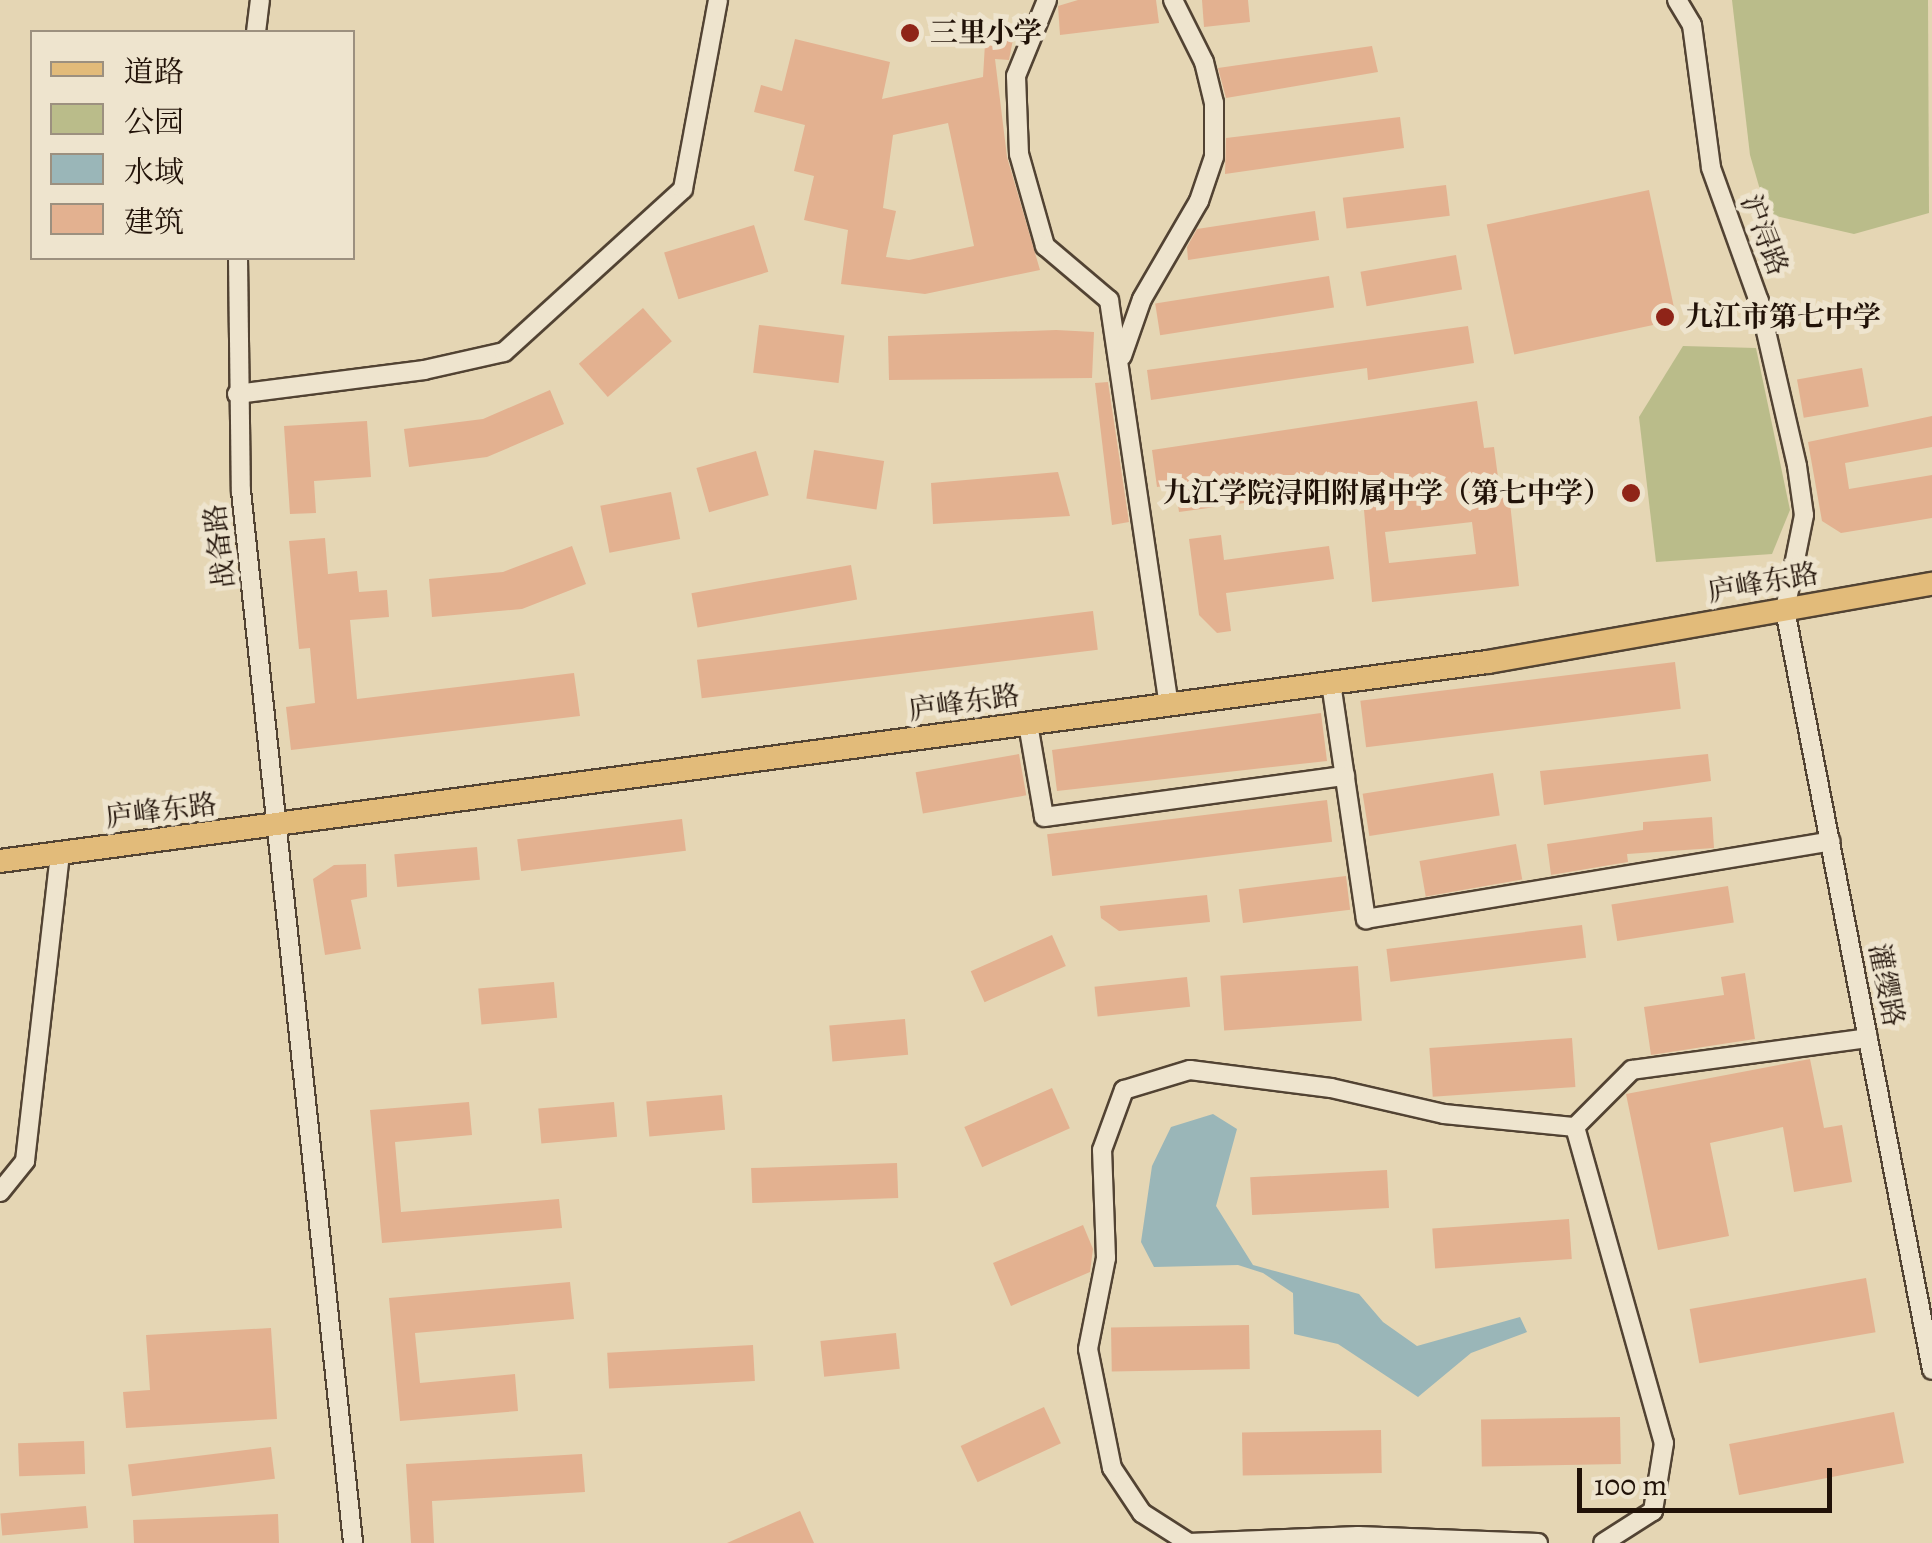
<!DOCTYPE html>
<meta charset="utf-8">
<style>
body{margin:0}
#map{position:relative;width:1932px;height:1543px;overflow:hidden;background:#e5d6b4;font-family:Alegreya,"Noto Serif SC",serif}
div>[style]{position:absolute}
.green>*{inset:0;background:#babc8a}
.water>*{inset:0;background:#9ab6b8}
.building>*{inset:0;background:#e3b190;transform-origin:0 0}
.roads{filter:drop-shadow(2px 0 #524333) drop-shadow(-2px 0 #524333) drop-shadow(0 2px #524333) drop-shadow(0 -2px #524333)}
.minor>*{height:18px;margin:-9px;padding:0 9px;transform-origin:9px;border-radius:9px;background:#eee4ce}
.major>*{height:22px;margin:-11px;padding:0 11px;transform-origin:11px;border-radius:11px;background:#e2bb7a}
.dots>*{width:28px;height:28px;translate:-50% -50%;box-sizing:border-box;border:5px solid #eee4ce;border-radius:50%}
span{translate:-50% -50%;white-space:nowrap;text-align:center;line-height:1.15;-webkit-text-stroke:10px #eee4ce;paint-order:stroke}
.poi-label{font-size:28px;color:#211208;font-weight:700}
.left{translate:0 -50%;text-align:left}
.right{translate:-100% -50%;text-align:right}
.street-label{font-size:28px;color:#211208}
.legend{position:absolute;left:30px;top:30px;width:325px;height:230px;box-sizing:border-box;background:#eee4ce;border:2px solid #9c907f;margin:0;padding:12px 18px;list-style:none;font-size:30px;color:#211208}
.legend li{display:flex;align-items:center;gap:20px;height:50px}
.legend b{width:50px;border:2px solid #9c907f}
.scale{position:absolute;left:1577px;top:1468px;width:255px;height:45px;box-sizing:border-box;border:5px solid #211208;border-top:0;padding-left:12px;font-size:30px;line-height:35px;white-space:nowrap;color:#211208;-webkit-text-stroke:8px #eee4ce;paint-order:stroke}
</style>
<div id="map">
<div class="green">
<div style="clip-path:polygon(1732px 0,1928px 0,1929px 213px,1854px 234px,1767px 214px,1750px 155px)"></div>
<div style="clip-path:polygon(1683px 346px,1756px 348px,1790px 510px,1772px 554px,1656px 562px,1639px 417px)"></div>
</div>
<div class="water">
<div style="clip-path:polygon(1213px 1114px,1237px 1129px,1216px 1206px,1253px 1265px,1359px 1294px,1383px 1322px,1417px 1346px,1520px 1317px,1527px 1332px,1471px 1353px,1418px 1397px,1338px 1344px,1294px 1334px,1293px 1293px,1263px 1273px,1238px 1265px,1154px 1267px,1141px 1242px,1152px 1166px,1171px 1127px)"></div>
</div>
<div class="building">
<div style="clip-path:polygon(1078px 0,1156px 0,1159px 23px,1060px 35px,1058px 6px)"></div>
<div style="clip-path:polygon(1202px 0,1248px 0,1250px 22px,1204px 27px)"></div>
<div style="clip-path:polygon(evenodd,986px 27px,1015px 29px,1009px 60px,995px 59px,1007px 157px,1040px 270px,925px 294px,841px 284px,848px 230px,804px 220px,814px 176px,794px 171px,805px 125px,754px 112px,761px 85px,782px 91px,795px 39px,890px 62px,882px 99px,983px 77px,986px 27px,948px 123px,974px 246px,909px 260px,886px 257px,896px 211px,883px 208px,893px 135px,948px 123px)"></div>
<div style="clip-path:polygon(1372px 46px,1378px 72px,1226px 98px,1218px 68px)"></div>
<div style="clip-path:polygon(1400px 117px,1404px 148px,1225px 174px,1226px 138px)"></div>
<div style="left:1446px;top:185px;width:31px;height:104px;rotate:83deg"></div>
<div style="left:1649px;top:190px;width:133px;height:166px;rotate:78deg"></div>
<div style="clip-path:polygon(1315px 211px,1319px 240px,1188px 260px,1187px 247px,1197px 229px)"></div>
<div style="left:754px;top:225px;width:49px;height:94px;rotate:73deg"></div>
<div style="left:1456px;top:255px;width:35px;height:97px;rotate:80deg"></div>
<div style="left:1329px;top:276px;width:32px;height:176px;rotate:81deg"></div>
<div style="left:643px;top:308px;width:44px;height:85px;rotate:49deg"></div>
<div style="left:759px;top:325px;width:86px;height:48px;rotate:7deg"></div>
<div style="clip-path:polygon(1468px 326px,1474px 363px,1368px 380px,1367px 368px,1151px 400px,1147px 370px)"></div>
<div style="clip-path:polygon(1056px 330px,1094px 332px,1092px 378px,889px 380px,888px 336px)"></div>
<div style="left:1862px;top:368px;width:39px;height:66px;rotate:80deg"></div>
<div style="clip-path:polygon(1108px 382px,1129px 522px,1112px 525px,1095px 383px)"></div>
<div style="clip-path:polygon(550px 390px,564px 424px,487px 457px,409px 467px,404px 429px,483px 419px)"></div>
<div style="clip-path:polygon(evenodd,1477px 401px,1484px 448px,1494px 447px,1499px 485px,1508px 484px,1519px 586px,1372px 602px,1362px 487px,1179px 512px,1175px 484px,1157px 487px,1152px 450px,1477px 401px,1472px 522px,1476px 554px,1389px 563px,1385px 532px,1472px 522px)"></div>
<div style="clip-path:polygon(1932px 416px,1932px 447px,1845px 463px,1849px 489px,1932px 475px,1932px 518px,1841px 533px,1822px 521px,1808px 442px)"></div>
<div style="clip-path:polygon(367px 421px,371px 477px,314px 481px,316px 513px,290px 514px,284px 426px)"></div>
<div style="left:814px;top:450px;width:71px;height:49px;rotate:9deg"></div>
<div style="left:756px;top:451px;width:46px;height:62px;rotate:74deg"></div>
<div style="clip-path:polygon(1058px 472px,1070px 516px,933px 524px,931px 483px)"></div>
<div style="left:671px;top:492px;width:48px;height:72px;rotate:79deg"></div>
<div style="clip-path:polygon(1221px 535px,1224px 560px,1329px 546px,1334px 579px,1226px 593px,1231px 631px,1217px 633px,1199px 615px,1189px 539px)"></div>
<div style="clip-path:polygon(325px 538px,328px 574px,357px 571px,359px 592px,387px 590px,389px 617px,350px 620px,357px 699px,574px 673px,580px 716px,291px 750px,286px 707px,315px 703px,310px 648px,299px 649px,289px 541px)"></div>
<div style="clip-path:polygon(572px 546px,586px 584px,522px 609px,432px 617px,429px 579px,503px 572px)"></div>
<div style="left:851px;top:565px;width:35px;height:162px;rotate:80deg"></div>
<div style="left:1093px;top:611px;width:39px;height:399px;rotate:83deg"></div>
<div style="left:1675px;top:662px;width:47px;height:317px;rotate:83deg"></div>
<div style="clip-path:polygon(1321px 713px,1327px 761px,1057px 791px,1052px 750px)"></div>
<div style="left:1019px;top:754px;width:42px;height:105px;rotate:80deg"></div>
<div style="clip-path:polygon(1708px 754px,1711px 781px,1544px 805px,1540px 771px)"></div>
<div style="left:1493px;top:773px;width:43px;height:132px;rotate:81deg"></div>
<div style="left:1327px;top:800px;width:42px;height:282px;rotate:83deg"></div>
<div style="clip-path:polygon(1712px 817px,1714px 848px,1627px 854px,1628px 862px,1551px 875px,1547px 844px,1643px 830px,1643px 822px)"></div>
<div style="left:682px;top:819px;width:32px;height:166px;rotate:83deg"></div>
<div style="left:1516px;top:844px;width:36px;height:98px;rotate:80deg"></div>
<div style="left:477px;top:847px;width:33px;height:83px;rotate:85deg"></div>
<div style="clip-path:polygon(366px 864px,367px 897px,351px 900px,361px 949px,325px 955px,313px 879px,334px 865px)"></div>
<div style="left:1346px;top:876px;width:34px;height:108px;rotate:83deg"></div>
<div style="left:1728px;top:886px;width:37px;height:118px;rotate:81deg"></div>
<div style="clip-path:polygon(1207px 895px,1210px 922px,1119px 931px,1101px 918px,1100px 906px)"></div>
<div style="left:1582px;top:925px;width:33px;height:197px;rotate:83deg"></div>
<div style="left:1052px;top:935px;width:34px;height:89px;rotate:66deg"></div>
<div style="left:1358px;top:966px;width:55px;height:138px;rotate:86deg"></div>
<div style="clip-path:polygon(1745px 973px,1755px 1039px,1651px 1055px,1644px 1007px,1724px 995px,1721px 977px)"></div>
<div style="left:1187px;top:977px;width:30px;height:93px;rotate:84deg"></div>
<div style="left:554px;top:982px;width:36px;height:76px;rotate:85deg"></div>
<div style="left:905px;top:1019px;width:36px;height:76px;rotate:85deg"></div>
<div style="left:1572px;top:1038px;width:49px;height:143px;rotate:86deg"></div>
<div style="clip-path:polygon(1810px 1059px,1824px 1128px,1842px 1125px,1852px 1182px,1794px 1192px,1783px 1127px,1710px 1143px,1729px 1236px,1658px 1250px,1626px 1094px)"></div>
<div style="left:1052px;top:1088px;width:44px;height:96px;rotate:66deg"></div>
<div style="left:722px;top:1095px;width:35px;height:76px;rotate:85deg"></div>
<div style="clip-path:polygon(469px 1102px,472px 1135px,395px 1142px,401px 1212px,559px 1199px,562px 1228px,382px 1243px,370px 1110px)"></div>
<div style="left:614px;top:1102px;width:35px;height:76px;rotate:85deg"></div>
<div style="left:897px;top:1163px;width:35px;height:146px;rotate:88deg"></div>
<div style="left:1387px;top:1170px;width:38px;height:137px;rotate:87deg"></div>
<div style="left:1569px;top:1219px;width:40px;height:137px;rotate:86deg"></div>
<div style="clip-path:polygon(1083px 1225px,1093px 1249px,1090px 1272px,1011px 1306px,993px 1263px)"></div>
<div style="left:1866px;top:1278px;width:55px;height:179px;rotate:80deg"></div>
<div style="clip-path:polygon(570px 1282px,574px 1319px,415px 1333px,420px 1383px,515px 1374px,518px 1411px,400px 1421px,389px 1298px)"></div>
<div style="left:1249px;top:1325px;width:44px;height:138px;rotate:89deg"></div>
<div style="clip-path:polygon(271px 1328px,277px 1419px,126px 1428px,123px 1392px,150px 1390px,146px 1335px)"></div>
<div style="left:896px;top:1333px;width:36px;height:76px;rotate:84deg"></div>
<div style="left:753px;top:1345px;width:36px;height:146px;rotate:87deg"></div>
<div style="left:1044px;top:1407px;width:40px;height:92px;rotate:65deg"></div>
<div style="left:1894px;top:1412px;width:52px;height:168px;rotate:79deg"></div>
<div style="left:1620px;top:1417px;width:47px;height:139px;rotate:89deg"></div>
<div style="left:1381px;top:1430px;width:43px;height:139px;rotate:89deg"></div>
<div style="left:84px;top:1441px;width:33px;height:66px;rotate:88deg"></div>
<div style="left:271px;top:1447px;width:32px;height:144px;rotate:83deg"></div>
<div style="clip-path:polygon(582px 1454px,585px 1492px,432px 1501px,434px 1543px,411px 1543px,406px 1464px)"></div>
<div style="left:86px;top:1506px;width:22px;height:86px;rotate:85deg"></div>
<div style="clip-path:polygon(800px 1511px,814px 1543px,727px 1543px)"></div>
<div style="clip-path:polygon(278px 1514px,279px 1543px,134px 1543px,133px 1520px)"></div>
</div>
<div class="roads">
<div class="minor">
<div style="left:1047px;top:0;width:82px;rotate:112.2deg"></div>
<div style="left:1016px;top:76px;width:78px;rotate:87.8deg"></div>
<div style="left:1019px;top:154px;width:96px;rotate:74.2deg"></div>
<div style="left:1045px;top:246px;width:84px;rotate:40.2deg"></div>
<div style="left:1109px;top:300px;width:409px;rotate:81.6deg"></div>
<div style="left:1677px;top:0;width:29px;rotate:59deg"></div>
<div style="left:1692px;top:25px;width:144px;rotate:82.4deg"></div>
<div style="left:1711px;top:168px;width:141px;rotate:70.2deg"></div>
<div style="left:1759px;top:301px;width:169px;rotate:77deg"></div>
<div style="left:1797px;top:466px;width:49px;rotate:81.9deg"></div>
<div style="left:1804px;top:515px;width:97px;rotate:101.3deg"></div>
<div style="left:1785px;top:610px;width:774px;rotate:79.05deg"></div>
<div style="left:256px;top:32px;width:32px;rotate:-83deg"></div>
<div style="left:238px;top:258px;width:233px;rotate:89.3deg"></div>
<div style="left:241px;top:491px;width:1058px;rotate:83.92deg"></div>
<div style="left:1122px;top:356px;width:60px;rotate:-70.7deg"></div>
<div style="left:1142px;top:299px;width:113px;rotate:-59.8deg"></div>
<div style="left:1199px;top:201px;width:46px;rotate:-71.2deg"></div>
<div style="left:1214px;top:157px;width:54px;rotate:-90deg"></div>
<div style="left:1214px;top:103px;width:42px;rotate:-103.7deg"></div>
<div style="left:1204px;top:62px;width:69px;rotate:-116.6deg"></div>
<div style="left:237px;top:394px;width:189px;rotate:-7.3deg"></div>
<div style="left:424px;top:370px;width:82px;rotate:-12.7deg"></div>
<div style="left:504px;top:352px;width:242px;rotate:-42.3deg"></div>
<div style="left:683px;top:189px;width:192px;rotate:-79.5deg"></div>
<div style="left:1331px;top:683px;width:239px;rotate:81.6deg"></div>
<div style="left:1366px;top:919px;width:471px;rotate:-9.5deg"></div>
<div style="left:1028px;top:724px;width:94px;rotate:80.2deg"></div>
<div style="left:1044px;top:817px;width:304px;rotate:-7.8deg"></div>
<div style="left:1575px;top:1127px;width:328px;rotate:74.3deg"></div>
<div style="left:1664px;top:1443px;width:69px;rotate:99.2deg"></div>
<div style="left:1653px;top:1511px;width:59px;rotate:147.4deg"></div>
<div style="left:1575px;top:1127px;width:81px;rotate:-45deg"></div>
<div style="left:1632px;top:1070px;width:238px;rotate:-7.7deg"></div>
<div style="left:0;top:1192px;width:40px;rotate:-51deg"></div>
<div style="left:25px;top:1161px;width:309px;rotate:-83.5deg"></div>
<div style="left:1538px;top:1543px;width:180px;rotate:-177.8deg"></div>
<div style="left:1358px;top:1536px;width:169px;rotate:177.6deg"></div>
<div style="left:1189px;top:1543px;width:56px;rotate:-147.4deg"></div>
<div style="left:1142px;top:1513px;width:54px;rotate:-123.7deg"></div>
<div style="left:1112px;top:1468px;width:121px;rotate:-101.4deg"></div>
<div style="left:1088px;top:1349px;width:93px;rotate:-78.8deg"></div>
<div style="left:1106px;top:1258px;width:108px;rotate:-92.1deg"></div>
<div style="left:1102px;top:1150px;width:64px;rotate:-69.9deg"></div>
<div style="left:1124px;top:1090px;width:69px;rotate:-16.9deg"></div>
<div style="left:1190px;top:1070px;width:142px;rotate:7.3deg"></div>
<div style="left:1331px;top:1088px;width:116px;rotate:13deg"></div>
<div style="left:1444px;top:1114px;width:132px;rotate:5.7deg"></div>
</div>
<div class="major">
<div style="left:0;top:861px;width:1501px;rotate:-7.62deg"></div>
<div style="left:1488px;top:662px;width:451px;rotate:-10deg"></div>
</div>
</div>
<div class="dots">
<div style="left:910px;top:33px;background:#8f2418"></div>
<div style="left:1665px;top:317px;background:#8f2418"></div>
<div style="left:1631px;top:493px;background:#8f2418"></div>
</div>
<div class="poi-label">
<span class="left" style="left:930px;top:33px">三里小学</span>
<span class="left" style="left:1685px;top:317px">九江市第七中学</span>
<span class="right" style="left:1611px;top:493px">九江学院浔阳附属中学（第七中学）</span>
</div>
<div class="street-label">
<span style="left:1764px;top:235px;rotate:69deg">沪浔路</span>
<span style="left:220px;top:546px;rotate:-97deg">战备路</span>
<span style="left:1763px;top:583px;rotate:-10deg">庐峰东路</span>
<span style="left:964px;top:703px;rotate:-8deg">庐峰东路</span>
<span style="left:161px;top:811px;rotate:-7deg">庐峰东路</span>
<span style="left:1886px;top:985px;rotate:79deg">灌缨路</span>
</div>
<ul class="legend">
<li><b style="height:12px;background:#e2bb7a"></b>道路</li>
<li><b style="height:28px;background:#babc8a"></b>公园</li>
<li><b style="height:28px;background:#9ab6b8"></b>水域</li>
<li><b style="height:28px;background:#e3b190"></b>建筑</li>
</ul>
<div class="scale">100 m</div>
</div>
